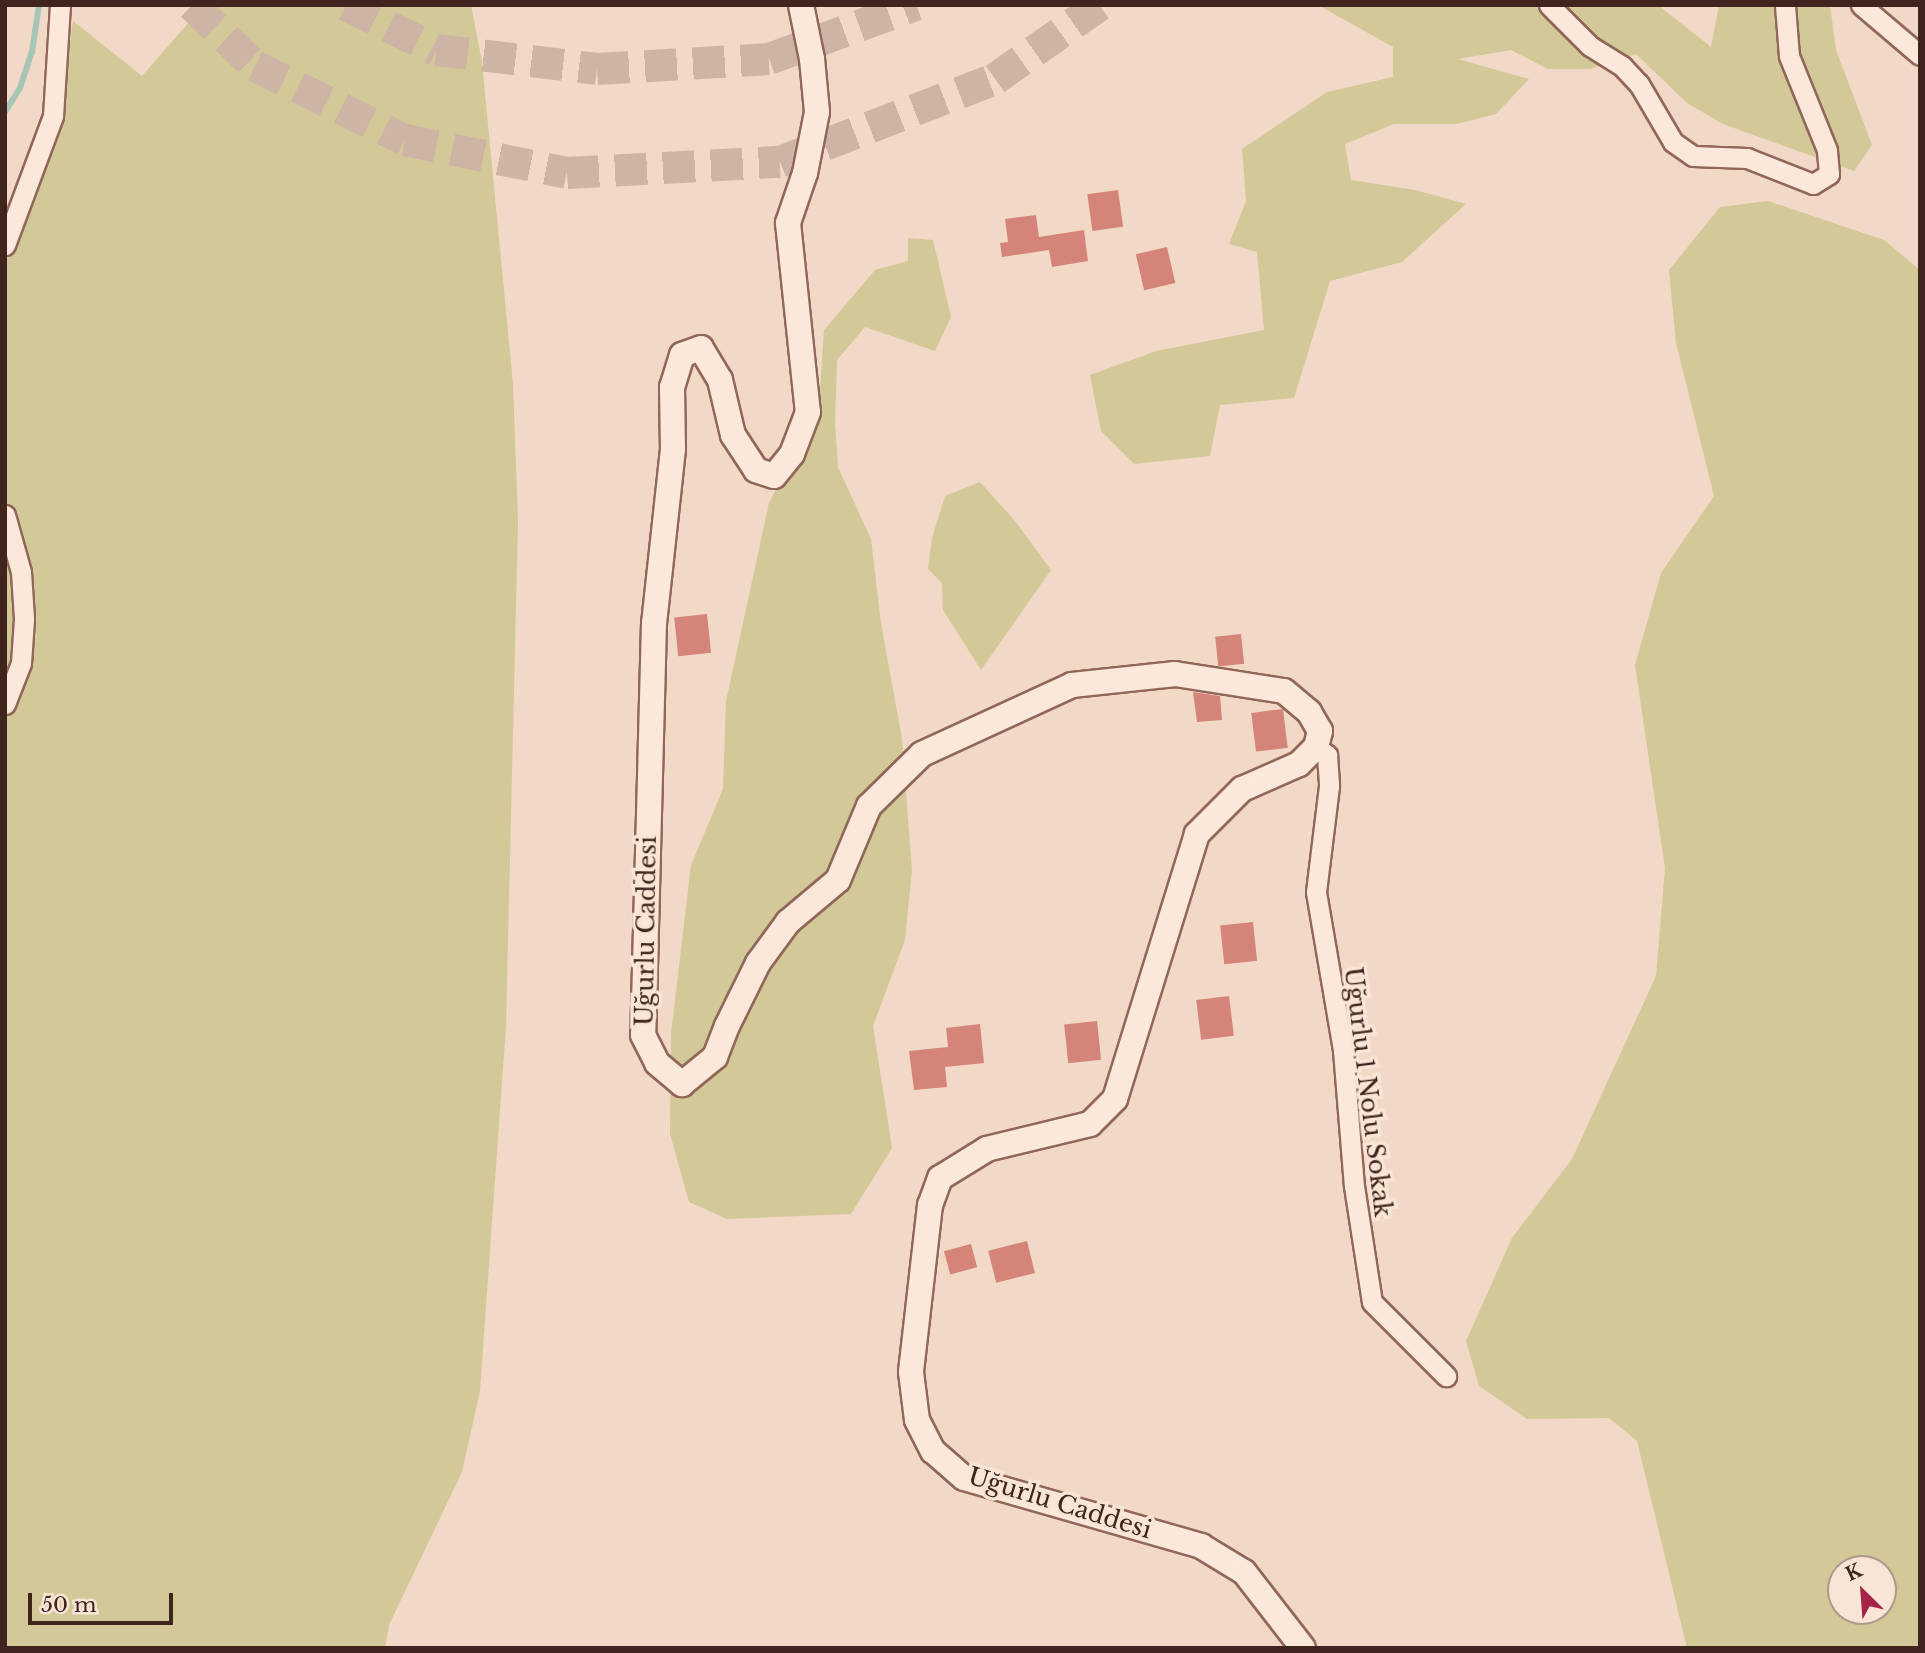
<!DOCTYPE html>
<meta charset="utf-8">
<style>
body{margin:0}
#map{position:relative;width:1925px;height:1653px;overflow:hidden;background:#f2d8c6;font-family:"Libre Baskerville",serif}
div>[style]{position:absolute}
.green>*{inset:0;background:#d2c898}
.stream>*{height:6px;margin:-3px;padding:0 3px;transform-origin:3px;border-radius:3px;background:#a7c5b4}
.building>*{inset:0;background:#d48478;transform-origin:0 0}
.primary-tunnel>*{height:32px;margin-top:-16px;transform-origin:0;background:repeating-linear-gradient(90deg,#ceb4a4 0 32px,transparent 0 48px)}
.roads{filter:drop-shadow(2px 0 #906759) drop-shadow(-2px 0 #906759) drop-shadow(0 2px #906759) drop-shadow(0 -2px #906759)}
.minor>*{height:19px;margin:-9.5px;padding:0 9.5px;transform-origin:9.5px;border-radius:9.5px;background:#fce8da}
.tertiary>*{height:24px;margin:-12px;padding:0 12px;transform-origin:12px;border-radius:12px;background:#fce8da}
span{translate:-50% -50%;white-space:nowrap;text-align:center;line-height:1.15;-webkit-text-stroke:7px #f9e5d6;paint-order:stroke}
.street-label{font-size:24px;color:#3f251e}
.frame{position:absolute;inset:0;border:7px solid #3f251e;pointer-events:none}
.north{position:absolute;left:1827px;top:1555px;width:70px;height:70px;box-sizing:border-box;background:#f9e5d6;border:2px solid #af988c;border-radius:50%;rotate:335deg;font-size:19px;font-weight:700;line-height:28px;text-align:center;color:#3f251e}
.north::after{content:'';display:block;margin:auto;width:24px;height:32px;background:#a42349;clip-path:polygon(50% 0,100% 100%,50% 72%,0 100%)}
.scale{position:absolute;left:28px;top:1593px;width:145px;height:32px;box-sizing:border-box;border:4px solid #3f251e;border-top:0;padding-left:9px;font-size:21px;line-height:24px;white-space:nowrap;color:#3f251e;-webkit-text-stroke:5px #f9e5d6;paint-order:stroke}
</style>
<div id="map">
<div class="green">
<div style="clip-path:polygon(204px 5px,471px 5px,482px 62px,513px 384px,518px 522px,506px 1026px,480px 1391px,462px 1472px,389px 1625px,385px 1648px,5px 1648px,5px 259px,22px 222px,60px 115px,73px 21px,142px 76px)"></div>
<div style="clip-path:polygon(1318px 5px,1658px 5px,1711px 47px,1719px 5px,1830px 5px,1836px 50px,1872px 145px,1854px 171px,1723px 124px,1687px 103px,1636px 54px,1590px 69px,1548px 69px,1511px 50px,1458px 59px,1529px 79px,1496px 114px,1457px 124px,1394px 124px,1345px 144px,1351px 180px,1415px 190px,1466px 204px,1402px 262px,1330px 281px,1294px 398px,1220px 405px,1210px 456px,1134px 464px,1101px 431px,1090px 375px,1156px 351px,1264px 330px,1257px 252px,1229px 244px,1246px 201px,1242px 149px,1327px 92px,1393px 77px,1393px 47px)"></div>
<div style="clip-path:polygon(evenodd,1768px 201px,1884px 240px,1920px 270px,1920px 1648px,1687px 1648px,1637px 1441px,1609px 1418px,1527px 1419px,1479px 1386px,1466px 1341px,1512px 1238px,1572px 1159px,1656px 976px,1665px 868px,1635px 665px,1661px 573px,1714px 496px,1676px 343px,1669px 270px,1720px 207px,1768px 201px,1883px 1569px,1883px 1611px,1841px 1611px,1841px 1569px,1883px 1569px)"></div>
<div style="clip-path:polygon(908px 238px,933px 240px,951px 317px,935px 351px,865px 327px,837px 360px,835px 424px,838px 467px,871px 539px,881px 623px,902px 739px,912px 870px,905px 940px,873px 1026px,892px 1148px,851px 1214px,727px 1219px,689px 1202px,670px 1134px,671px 1034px,691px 865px,723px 789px,726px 701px,769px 503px,819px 406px,824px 330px,875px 270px,908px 261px)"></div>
<div style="clip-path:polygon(980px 482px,1015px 521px,1051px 570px,981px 670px,943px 610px,942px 583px,928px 569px,932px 538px,945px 496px)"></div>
</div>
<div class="stream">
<div style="left:5px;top:112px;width:28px;rotate:-58deg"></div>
<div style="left:20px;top:88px;width:38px;rotate:-72deg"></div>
<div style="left:32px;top:52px;width:48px;rotate:-81.5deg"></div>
</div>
<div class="building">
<div style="left:1118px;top:190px;width:37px;height:31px;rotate:82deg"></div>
<div style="clip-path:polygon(1036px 215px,1039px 237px,1084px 230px,1088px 261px,1052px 267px,1049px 250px,1002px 257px,1000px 243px,1008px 242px,1005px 219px)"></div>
<div style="left:1167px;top:247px;width:37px;height:32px;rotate:77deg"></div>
<div style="left:707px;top:614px;width:39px;height:33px;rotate:84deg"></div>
<div style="left:1241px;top:634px;width:30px;height:26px;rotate:84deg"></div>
<div style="clip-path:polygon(1193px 692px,1220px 696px,1222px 720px,1197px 722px)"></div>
<div style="left:1283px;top:709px;width:39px;height:32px;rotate:83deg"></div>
<div style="left:1253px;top:922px;width:39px;height:33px;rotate:84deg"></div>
<div style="left:1229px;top:996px;width:40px;height:33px;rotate:83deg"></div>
<div style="left:1097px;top:1021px;width:39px;height:33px;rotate:84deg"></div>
<div style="clip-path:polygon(980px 1024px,984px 1063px,945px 1067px,947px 1087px,914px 1090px,909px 1051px,948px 1047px,946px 1028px)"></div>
<div style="left:1027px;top:1241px;width:33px;height:40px;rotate:76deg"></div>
<div style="left:971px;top:1244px;width:24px;height:28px;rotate:75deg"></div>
</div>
<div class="primary-tunnel">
<div style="left:192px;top:5px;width:88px;rotate:44.1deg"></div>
<div style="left:255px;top:66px;width:167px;rotate:26.3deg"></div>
<div style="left:405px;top:140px;width:165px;rotate:11.5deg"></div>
<div style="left:567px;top:173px;width:213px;rotate:-3deg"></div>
<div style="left:780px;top:162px;width:230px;rotate:-21.1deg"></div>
<div style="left:995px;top:79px;width:128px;rotate:-35.2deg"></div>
<div style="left:346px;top:5px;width:101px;rotate:26.6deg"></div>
<div style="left:436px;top:50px;width:162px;rotate:6.7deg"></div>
<div style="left:597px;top:69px;width:172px;rotate:-3.3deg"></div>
<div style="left:769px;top:59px;width:157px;rotate:-20.2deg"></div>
</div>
<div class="roads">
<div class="minor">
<div style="left:1549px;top:5px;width:58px;rotate:45deg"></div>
<div style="left:1590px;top:46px;width:38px;rotate:32deg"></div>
<div style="left:1622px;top:66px;width:25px;rotate:47deg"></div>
<div style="left:1639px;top:84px;width:67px;rotate:59.6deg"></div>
<div style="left:1673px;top:142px;width:24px;rotate:35deg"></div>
<div style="left:1693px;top:156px;width:54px;rotate:2.1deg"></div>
<div style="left:1747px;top:158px;width:71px;rotate:21.5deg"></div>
<div style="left:1813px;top:184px;width:19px;rotate:-32deg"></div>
<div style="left:1829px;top:174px;width:24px;rotate:-95deg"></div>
<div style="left:1827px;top:150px;width:101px;rotate:-112deg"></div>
<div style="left:1789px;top:56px;width:51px;rotate:-94.5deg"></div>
<div style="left:1861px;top:5px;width:77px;rotate:40.3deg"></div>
<div style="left:5px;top:245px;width:138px;rotate:-69.6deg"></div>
<div style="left:53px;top:116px;width:111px;rotate:-86.4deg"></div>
<div style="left:5px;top:515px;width:59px;rotate:74.3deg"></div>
<div style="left:21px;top:572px;width:47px;rotate:86.3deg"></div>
<div style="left:24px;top:619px;width:44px;rotate:93.9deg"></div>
<div style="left:21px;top:663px;width:44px;rotate:111.3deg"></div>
<div style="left:1316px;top:747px;width:14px;rotate:36deg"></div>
<div style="left:1327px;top:755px;width:31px;rotate:86deg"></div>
<div style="left:1329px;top:786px;width:107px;rotate:97deg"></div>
<div style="left:1316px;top:892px;width:160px;rotate:80.3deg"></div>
<div style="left:1343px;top:1050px;width:136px;rotate:85.4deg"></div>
<div style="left:1354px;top:1186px;width:117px;rotate:81.2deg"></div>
<div style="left:1372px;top:1302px;width:105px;rotate:45deg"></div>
</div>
<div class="tertiary">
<div style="left:801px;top:5px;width:55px;rotate:78.5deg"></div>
<div style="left:812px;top:59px;width:53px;rotate:84.6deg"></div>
<div style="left:817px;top:112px;width:62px;rotate:101.1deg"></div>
<div style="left:805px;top:173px;width:53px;rotate:108.8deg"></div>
<div style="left:788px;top:223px;width:190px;rotate:84deg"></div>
<div style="left:808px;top:412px;width:45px;rotate:110.9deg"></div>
<div style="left:792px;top:454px;width:28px;rotate:129deg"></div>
<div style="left:774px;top:476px;width:19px;rotate:-162deg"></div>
<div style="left:756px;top:470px;width:42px;rotate:-123.3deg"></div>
<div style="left:733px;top:435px;width:57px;rotate:-103.3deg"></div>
<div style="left:720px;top:380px;width:37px;rotate:-121deg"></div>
<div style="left:701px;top:348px;width:20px;rotate:160deg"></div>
<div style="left:682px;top:355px;width:34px;rotate:107deg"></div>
<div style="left:672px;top:387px;width:62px;rotate:89.1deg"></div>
<div style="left:673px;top:449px;width:175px;rotate:96.2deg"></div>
<div style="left:654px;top:623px;width:412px;rotate:91.5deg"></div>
<div style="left:643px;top:1035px;width:31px;rotate:63deg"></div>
<div style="left:657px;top:1063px;width:33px;rotate:40deg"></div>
<div style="left:682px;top:1084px;width:43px;rotate:-39.3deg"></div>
<div style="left:715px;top:1057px;width:33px;rotate:-69deg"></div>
<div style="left:727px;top:1026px;width:70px;rotate:-63.8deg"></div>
<div style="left:758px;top:963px;width:51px;rotate:-53.8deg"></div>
<div style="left:788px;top:922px;width:65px;rotate:-40deg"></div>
<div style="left:838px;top:880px;width:80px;rotate:-67.3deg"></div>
<div style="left:869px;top:806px;width:74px;rotate:-44.5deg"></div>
<div style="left:922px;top:754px;width:165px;rotate:-24.7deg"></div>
<div style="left:1072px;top:685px;width:104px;rotate:-6.1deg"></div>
<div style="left:1175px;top:674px;width:110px;rotate:8.9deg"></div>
<div style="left:1284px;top:691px;width:33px;rotate:40deg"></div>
<div style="left:1309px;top:712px;width:22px;rotate:60deg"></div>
<div style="left:1320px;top:731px;width:16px;rotate:104deg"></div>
<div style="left:1316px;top:747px;width:24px;rotate:135deg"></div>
<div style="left:1299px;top:764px;width:62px;rotate:156.3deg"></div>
<div style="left:1242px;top:789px;width:64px;rotate:135deg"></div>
<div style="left:1197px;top:834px;width:277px;rotate:107.2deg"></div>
<div style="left:1115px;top:1099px;width:35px;rotate:135deg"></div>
<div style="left:1090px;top:1124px;width:106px;rotate:166.4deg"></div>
<div style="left:987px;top:1149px;width:55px;rotate:148.3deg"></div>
<div style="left:940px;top:1178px;width:29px;rotate:110deg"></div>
<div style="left:930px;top:1205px;width:168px;rotate:96.5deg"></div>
<div style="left:911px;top:1372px;width:48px;rotate:82.9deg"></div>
<div style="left:917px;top:1420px;width:35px;rotate:63deg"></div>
<div style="left:933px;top:1451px;width:41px;rotate:41.1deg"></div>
<div style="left:964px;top:1478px;width:247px;rotate:16deg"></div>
<div style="left:1201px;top:1546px;width:50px;rotate:31.2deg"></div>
<div style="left:1244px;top:1572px;width:96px;rotate:52.2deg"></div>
</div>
</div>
<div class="street-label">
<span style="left:646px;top:931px;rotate:-89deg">Uğurlu Caddesi</span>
<span style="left:1368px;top:1092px;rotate:83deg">Uğurlu 1 Nolu Sokak</span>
<span style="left:1060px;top:1503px;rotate:17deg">Uğurlu Caddesi</span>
</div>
<div class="frame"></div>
<div class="north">K</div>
<div class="scale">50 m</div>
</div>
